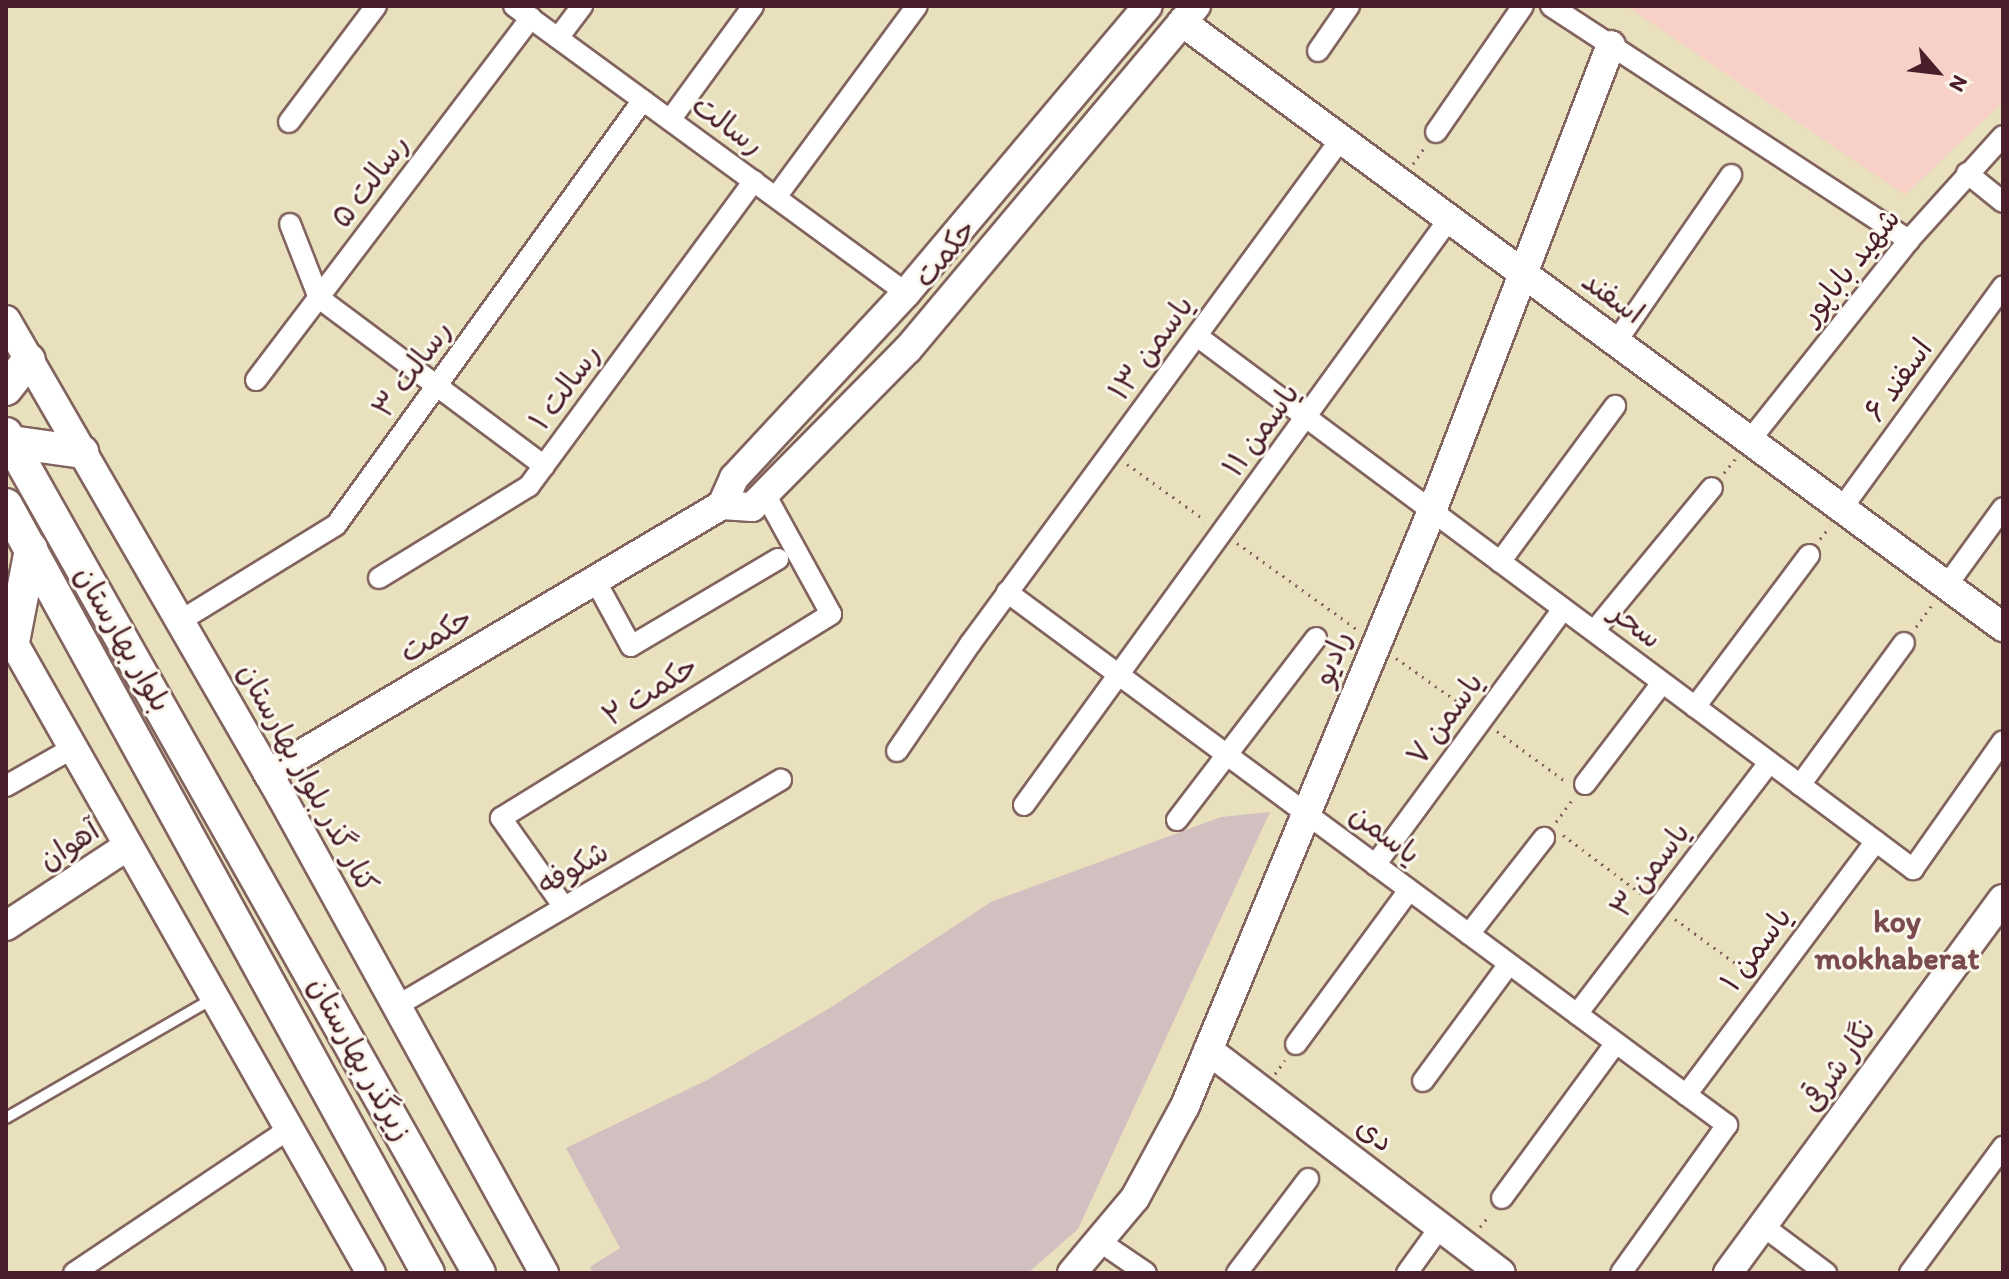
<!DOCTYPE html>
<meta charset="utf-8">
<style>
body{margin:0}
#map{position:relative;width:2009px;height:1279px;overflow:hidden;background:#e9e1bd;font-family:Itim,"Playpen Sans Arabic",sans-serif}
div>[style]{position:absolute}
.built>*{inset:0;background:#f7d1c8}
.industrial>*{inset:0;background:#d2bfc0}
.path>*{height:3px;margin-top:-1.5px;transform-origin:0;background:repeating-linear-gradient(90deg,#82635e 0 2px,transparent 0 8px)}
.roads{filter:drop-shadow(2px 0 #82635e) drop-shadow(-2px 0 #82635e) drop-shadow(0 2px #82635e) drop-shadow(0 -2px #82635e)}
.lane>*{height:10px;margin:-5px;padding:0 5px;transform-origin:5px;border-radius:5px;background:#fff}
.street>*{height:20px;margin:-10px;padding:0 10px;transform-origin:10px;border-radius:10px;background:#fff}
.secondary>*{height:28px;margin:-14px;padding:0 14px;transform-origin:14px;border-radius:14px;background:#fff}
.primary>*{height:32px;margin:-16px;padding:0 16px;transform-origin:16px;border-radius:16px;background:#fff}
span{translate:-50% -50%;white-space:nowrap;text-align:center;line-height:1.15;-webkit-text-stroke:6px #fbf7ec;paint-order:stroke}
.street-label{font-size:30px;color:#4a1f2b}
.neighbourhood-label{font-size:32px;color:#7a4c4e;font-weight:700}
.frame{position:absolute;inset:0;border:8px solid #4a1f2b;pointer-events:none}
.north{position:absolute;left:1897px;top:32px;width:80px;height:80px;-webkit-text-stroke:6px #fbf7ec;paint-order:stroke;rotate:118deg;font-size:22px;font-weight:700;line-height:32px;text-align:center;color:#4a1f2b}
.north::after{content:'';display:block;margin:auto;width:28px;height:36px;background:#4a1f2b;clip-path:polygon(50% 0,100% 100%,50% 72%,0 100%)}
</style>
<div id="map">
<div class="built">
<div style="clip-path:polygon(1626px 6px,2003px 6px,2003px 102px,1905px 195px)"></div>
</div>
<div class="industrial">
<div style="clip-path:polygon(1270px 812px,1078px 1229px,1028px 1273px,593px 1273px,590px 1267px,620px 1248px,566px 1148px,707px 1080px,833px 1006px,991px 902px,1221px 817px)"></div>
</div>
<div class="path">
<div style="left:1413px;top:164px;width:19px;rotate:-55deg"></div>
<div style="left:1127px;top:464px;width:96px;rotate:35.7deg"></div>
<div style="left:1724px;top:473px;width:21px;rotate:-51deg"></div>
<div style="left:1820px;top:539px;width:16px;rotate:-52deg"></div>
<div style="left:1237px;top:543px;width:149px;rotate:35.7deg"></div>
<div style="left:1916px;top:627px;width:29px;rotate:-54deg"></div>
<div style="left:1396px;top:658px;width:85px;rotate:35.4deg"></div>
<div style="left:1497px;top:731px;width:84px;rotate:36.3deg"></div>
<div style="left:1556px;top:822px;width:29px;rotate:-54deg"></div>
<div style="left:1563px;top:835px;width:100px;rotate:36.9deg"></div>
<div style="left:1675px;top:919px;width:97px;rotate:36.2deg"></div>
<div style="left:1275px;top:1074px;width:17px;rotate:-54deg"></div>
<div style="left:1480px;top:1227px;width:16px;rotate:-52deg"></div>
</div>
<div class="roads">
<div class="lane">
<div style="left:6px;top:1118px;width:238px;rotate:-30deg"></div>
</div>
<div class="street">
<div style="left:514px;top:6px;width:486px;rotate:36.2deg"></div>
<div style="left:1551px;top:6px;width:428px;rotate:33.2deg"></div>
<div style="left:558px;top:38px;width:40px;rotate:-53deg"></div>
<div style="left:1318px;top:51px;width:55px;rotate:-55.4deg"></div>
<div style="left:670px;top:120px;width:141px;rotate:-53.9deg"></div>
<div style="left:289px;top:122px;width:145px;rotate:-53.1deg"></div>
<div style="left:1436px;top:132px;width:153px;rotate:-55.4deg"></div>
<div style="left:1967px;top:173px;width:46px;rotate:38.9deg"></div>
<div style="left:776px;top:197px;width:237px;rotate:-53.6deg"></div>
<div style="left:290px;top:224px;width:79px;rotate:68.6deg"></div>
<div style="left:319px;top:298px;width:281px;rotate:36.7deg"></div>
<div style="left:1197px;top:336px;width:893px;rotate:36.66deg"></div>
<div style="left:1913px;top:869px;width:156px;rotate:-54.9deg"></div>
<div style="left:1616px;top:342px;width:203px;rotate:-55.4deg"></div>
<div style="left:256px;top:380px;width:455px;rotate:-52.8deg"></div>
<div style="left:1750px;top:440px;width:256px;rotate:-51.5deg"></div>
<div style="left:1909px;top:240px;width:140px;rotate:-47.9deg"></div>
<div style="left:1842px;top:508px;width:274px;rotate:-54deg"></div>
<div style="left:1500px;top:562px;width:194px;rotate:-53.6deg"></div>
<div style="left:379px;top:578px;width:176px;rotate:-31.5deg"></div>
<div style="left:529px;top:486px;width:379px;rotate:-53.6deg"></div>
<div style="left:595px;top:580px;width:75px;rotate:61.4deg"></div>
<div style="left:631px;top:646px;width:171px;rotate:-30.6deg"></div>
<div style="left:1947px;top:585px;width:95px;rotate:-54deg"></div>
<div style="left:1007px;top:592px;width:896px;rotate:36.51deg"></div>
<div style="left:1727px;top:1125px;width:182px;rotate:125.6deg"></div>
<div style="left:180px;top:621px;width:183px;rotate:-31.6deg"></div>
<div style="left:336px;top:525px;width:524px;rotate:-54.16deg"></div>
<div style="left:1594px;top:631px;width:185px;rotate:-50.5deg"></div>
<div style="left:1695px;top:707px;width:190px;rotate:-53.1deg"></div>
<div style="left:897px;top:751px;width:130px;rotate:-55.7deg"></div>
<div style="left:970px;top:644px;width:627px;rotate:-53.7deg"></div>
<div style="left:1585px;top:784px;width:127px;rotate:-52.7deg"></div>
<div style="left:1800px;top:785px;width:176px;rotate:-53.8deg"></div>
<div style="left:6px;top:786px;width:77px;rotate:-29.6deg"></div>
<div style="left:1024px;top:805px;width:724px;rotate:-54.05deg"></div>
<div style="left:1177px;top:820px;width:229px;rotate:-52.6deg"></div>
<div style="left:1375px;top:865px;width:318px;rotate:-53.7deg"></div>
<div style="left:564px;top:907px;width:109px;rotate:-125.3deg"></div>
<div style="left:501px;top:818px;width:388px;rotate:-31.7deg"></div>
<div style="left:831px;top:614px;width:137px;rotate:-118.8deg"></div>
<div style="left:1469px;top:934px;width:122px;rotate:-52deg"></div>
<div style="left:395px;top:1007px;width:448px;rotate:-30.5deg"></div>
<div style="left:1577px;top:1014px;width:317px;rotate:-52.6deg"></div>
<div style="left:1296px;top:1044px;width:191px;rotate:-53.7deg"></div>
<div style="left:1423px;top:1081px;width:145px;rotate:-53.7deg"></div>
<div style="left:1686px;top:1095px;width:317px;rotate:-53.2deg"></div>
<div style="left:1502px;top:1198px;width:192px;rotate:-53.7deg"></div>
<div style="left:1763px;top:1226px;width:79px;rotate:36.7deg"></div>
<div style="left:1102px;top:1243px;width:53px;rotate:34.3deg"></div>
<div style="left:74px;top:1273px;width:261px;rotate:-33.8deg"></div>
<div style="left:1237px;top:1273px;width:118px;rotate:-52.9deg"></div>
<div style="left:1407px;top:1273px;width:57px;rotate:-54.3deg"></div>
<div style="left:1910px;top:1273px;width:157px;rotate:-53.6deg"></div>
</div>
<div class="secondary">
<div style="left:1182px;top:22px;width:1020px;rotate:36.39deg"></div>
<div style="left:6px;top:320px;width:550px;rotate:59.98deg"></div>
<div style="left:281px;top:796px;width:545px;rotate:61.13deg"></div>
<div style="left:722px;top:505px;width:30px;rotate:4deg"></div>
<div style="left:752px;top:507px;width:222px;rotate:-45.4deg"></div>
<div style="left:908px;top:349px;width:448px;rotate:-50deg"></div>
<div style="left:13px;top:642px;width:725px;rotate:60.43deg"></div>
<div style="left:268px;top:774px;width:528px;rotate:-30.65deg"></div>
<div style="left:722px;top:505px;width:30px;rotate:-66deg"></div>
<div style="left:734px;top:478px;width:253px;rotate:-47.1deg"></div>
<div style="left:906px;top:293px;width:375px;rotate:-49.9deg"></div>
<div style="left:6px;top:926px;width:146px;rotate:-33.3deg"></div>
<div style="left:1208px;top:1050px;width:368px;rotate:37.3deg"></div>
<div style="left:1072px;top:1273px;width:98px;rotate:-50deg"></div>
<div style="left:1135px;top:1198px;width:105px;rotate:-61.5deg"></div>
<div style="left:1185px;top:1106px;width:644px;rotate:-67.46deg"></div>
<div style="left:1432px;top:511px;width:499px;rotate:-69deg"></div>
<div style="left:1728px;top:1273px;width:464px;rotate:-53.7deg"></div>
</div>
<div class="primary">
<div style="left:6px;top:389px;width:37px;rotate:-52deg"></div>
<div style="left:6px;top:434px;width:963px;rotate:60.59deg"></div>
<div style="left:11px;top:442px;width:72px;rotate:8deg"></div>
<div style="left:6px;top:505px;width:876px;rotate:61.21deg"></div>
<div style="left:13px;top:642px;width:95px;rotate:-79deg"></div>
</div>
</div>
<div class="street-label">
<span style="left:728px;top:125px;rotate:36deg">رسالت</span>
<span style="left:370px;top:181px;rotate:-53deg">رسالت ۵</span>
<span style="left:945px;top:253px;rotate:-50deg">حکمت</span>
<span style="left:1850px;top:266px;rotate:-51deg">شهید باباپور</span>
<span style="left:1613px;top:297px;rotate:36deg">اسفند</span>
<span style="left:1151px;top:348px;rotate:-54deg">یاسمن ۱۳</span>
<span style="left:412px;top:369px;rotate:-54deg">رسالت ۳</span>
<span style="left:1898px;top:380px;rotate:-54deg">اسفند ۶</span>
<span style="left:565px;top:387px;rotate:-54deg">رسالت ۱</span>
<span style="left:1261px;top:430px;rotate:-54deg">یاسمن ۱۱</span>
<span style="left:1636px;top:625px;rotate:37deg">سحر</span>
<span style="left:436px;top:635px;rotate:-31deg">حکمت</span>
<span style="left:123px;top:639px;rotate:60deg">بلوار بهارستان</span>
<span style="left:1332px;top:658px;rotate:-67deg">رادیو</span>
<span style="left:650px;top:691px;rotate:-32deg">حکمت ۲</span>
<span style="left:1445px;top:719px;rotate:-54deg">یاسمن ۷</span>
<span style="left:308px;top:778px;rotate:61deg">کنار گذر بلوار بهارستان</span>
<span style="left:1385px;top:834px;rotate:37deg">یاسمن</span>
<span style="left:69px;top:845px;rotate:-33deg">آهوان</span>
<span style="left:573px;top:868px;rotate:-30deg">شکوفه</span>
<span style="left:1650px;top:870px;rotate:-53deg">یاسمن ۳</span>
<span style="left:1756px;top:949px;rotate:-53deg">یاسمن ۱</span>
<span style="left:360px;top:1059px;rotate:61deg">زیرگذر بهارستان</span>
<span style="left:1838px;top:1066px;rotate:-54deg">نگار شرقی</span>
<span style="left:1375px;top:1134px;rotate:37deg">دی</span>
</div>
<div class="neighbourhood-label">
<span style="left:1897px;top:940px">koy<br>mokhaberat</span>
</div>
<div class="frame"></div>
<div class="north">N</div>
</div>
